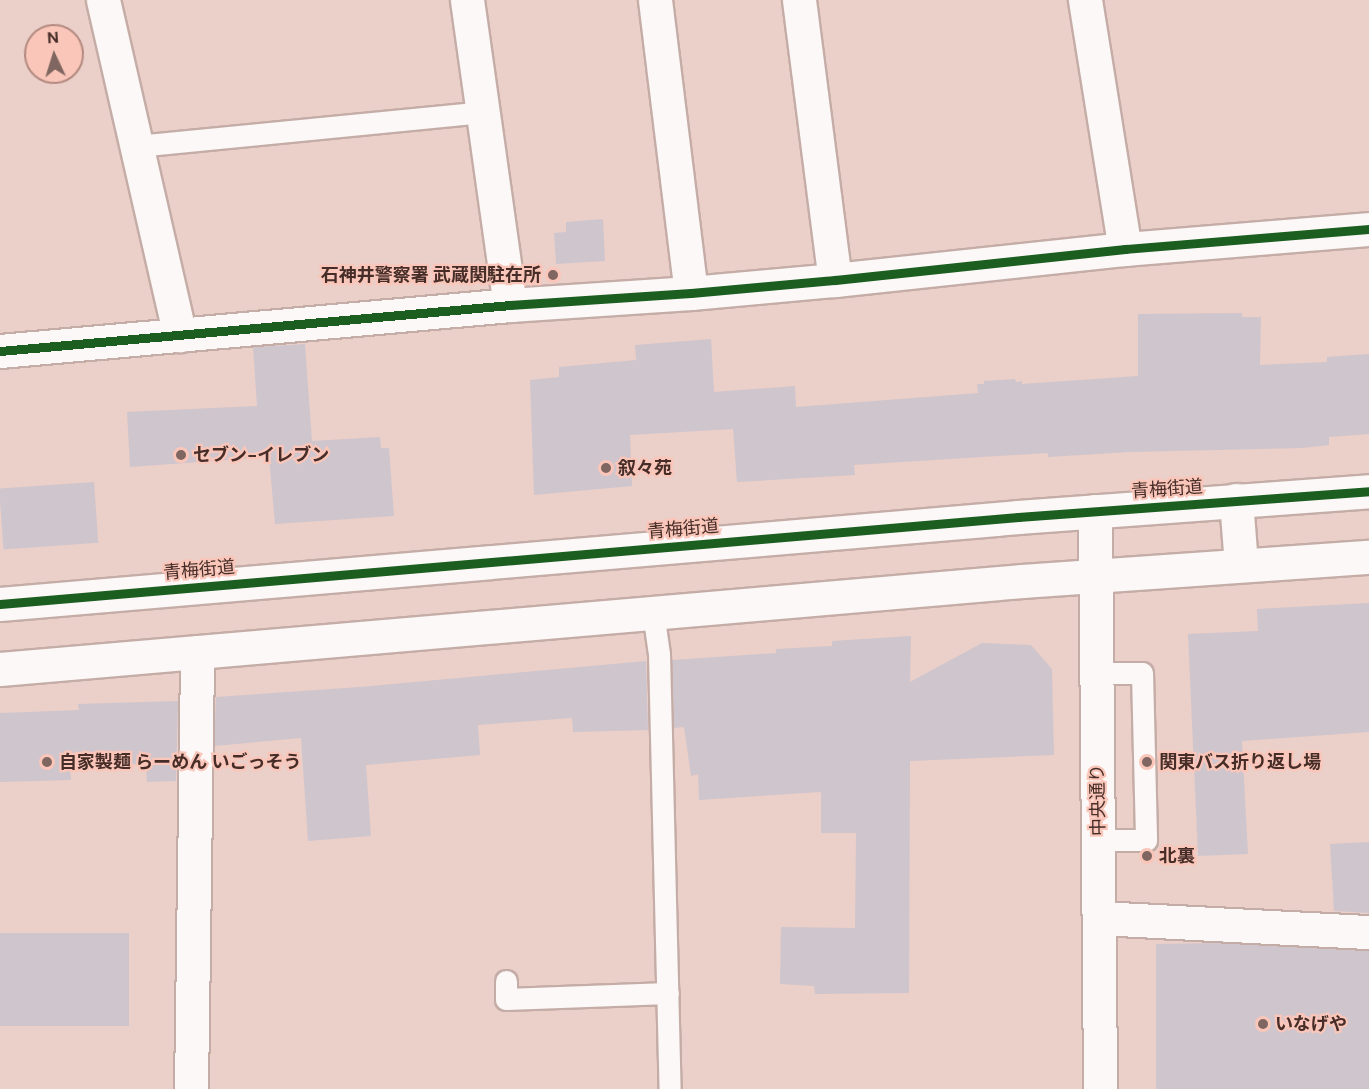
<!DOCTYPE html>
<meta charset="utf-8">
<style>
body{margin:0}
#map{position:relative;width:1369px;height:1089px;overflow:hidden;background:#ebcfc9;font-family:"DM Sans","Noto Sans JP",sans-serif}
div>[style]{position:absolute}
.building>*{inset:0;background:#cfc5cc;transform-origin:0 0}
.roads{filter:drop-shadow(2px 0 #c5ada7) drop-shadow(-2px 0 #c5ada7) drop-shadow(0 2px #c5ada7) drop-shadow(0 -2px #c5ada7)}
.service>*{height:21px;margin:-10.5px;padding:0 10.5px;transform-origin:10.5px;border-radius:10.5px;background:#fcf8f7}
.minor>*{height:33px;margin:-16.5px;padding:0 16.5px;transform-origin:16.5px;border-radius:16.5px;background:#fcf8f7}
.tertiary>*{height:33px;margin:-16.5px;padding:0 16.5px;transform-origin:16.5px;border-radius:16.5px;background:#fcf8f7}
.primary>*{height:33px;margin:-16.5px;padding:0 16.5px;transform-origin:16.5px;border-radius:16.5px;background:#fcf8f7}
.cycleway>*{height:9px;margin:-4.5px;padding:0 4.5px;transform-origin:4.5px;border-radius:4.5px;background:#1b5e20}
.dots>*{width:16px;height:16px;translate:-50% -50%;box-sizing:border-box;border:3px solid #fac6ba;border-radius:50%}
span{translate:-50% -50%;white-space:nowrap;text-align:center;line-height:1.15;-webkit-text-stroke:4.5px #fac6ba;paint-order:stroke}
.poi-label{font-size:18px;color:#462d27;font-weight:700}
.right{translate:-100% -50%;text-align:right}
.left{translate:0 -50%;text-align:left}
.street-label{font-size:18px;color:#462d27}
.north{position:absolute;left:24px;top:24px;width:60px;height:60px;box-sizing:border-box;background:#fac6ba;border:2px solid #b2897f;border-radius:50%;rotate:356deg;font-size:16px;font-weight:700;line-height:24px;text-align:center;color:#462d27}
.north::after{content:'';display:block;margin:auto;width:21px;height:27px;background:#806660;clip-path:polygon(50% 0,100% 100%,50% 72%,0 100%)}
</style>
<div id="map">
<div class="building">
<div style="clip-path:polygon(603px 219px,605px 261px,556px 264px,554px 233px,566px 232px,566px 222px)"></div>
<div style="clip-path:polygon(1242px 313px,1242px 317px,1261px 317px,1260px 365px,1327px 362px,1327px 357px,1369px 354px,1369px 434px,1329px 437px,1329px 445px,1302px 448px,1130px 452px,1048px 457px,1048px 453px,854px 465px,855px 475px,737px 482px,733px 429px,630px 435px,632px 486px,534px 495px,530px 380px,559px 377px,559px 367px,636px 360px,635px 345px,711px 339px,714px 392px,795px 386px,796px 407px,978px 393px,977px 384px,984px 384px,984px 381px,1015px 379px,1016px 382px,1022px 381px,1022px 384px,1138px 376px,1138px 314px)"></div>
<div style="clip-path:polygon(305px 344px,312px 441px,380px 437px,381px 448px,389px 448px,394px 516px,275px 524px,269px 457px,130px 467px,127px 412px,257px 406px,253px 347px)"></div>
<div style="left:94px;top:482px;width:61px;height:95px;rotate:86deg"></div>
<div style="clip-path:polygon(1369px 603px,1369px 732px,1242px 741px,1248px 854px,1198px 856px,1188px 634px,1258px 631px,1257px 609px)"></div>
<div style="clip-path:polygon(911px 636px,910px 682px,982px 643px,1031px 645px,1052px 669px,1054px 755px,910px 761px,909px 993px,815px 994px,814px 986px,780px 984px,781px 927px,855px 928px,856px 833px,821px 833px,821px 792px,699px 800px,698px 774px,691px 776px,684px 727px,674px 728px,672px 660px,776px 653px,776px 649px,832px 646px,832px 641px)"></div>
<div style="clip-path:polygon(646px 661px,648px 730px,573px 732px,572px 718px,478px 725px,480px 755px,366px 765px,371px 836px,308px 841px,301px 738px,214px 746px,216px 697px,360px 687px)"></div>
<div style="clip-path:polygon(178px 701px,176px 781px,147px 782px,146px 764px,70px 766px,71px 780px,0 782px,0 713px,79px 710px,78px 704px)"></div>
<div style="clip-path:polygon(1369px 842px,1369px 913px,1334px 911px,1330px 844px)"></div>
<div style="left:0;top:933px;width:129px;height:93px"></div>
<div style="clip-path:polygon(1219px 943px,1369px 951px,1369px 1089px,1156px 1089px,1156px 944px)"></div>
</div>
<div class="roads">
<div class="service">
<div style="left:137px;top:146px;width:347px;rotate:-5.6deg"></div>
<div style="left:653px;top:612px;width:42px;rotate:81.9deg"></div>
<div style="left:659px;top:654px;width:435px;rotate:88.6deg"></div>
<div style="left:1097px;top:673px;width:45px"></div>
<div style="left:1142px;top:673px;width:167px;rotate:88.6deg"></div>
<div style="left:1146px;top:840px;width:47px;rotate:180deg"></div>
<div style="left:506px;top:981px;width:18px;rotate:90deg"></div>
<div style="left:506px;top:999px;width:162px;rotate:-2.1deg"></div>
</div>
<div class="minor">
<div style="left:103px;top:0;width:344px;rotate:77.1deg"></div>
<div style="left:467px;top:0;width:308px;rotate:82deg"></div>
<div style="left:655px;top:0;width:295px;rotate:83deg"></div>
<div style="left:799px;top:0;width:282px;rotate:82.7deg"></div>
<div style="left:1085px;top:0;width:252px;rotate:80.9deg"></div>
<div style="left:0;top:351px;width:512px;rotate:-5.15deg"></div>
<div style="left:510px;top:305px;width:181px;rotate:-3.8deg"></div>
<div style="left:691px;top:293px;width:145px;rotate:-5.2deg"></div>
<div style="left:835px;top:280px;width:292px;rotate:-6.1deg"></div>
<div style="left:1125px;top:249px;width:245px;rotate:-4.7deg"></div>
<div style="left:1099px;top:918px;width:270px;rotate:3deg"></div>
<div style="left:191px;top:1089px;width:437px;rotate:-89.2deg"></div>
</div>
<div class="tertiary">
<div style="left:1095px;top:511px;width:578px;rotate:89.5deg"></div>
</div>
<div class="primary">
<div style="left:1236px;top:500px;width:65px;rotate:85.6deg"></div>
<div style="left:0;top:604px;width:1022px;rotate:-4.88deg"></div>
<div style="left:1018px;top:517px;width:352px;rotate:-4.2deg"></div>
<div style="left:0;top:669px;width:1026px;rotate:-4.92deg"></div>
<div style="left:1022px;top:581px;width:348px;rotate:-4deg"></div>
</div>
</div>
<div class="cycleway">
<div style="left:0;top:351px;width:512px;rotate:-5.15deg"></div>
<div style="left:510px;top:305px;width:181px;rotate:-3.8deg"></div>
<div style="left:691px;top:293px;width:145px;rotate:-5.2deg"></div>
<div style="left:835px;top:280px;width:292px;rotate:-6.1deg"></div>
<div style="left:1125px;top:249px;width:245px;rotate:-4.7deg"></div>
<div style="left:0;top:604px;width:1022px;rotate:-4.88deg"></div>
<div style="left:1018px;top:517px;width:352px;rotate:-4.2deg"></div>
</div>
<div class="dots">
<div style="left:553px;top:275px;background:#806660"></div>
<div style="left:181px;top:455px;background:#806660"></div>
<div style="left:606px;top:468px;background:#806660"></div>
<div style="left:47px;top:762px;background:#806660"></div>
<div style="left:1147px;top:762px;background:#806660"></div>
<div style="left:1147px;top:856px;background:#806660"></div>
<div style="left:1263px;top:1024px;background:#806660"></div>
</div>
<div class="poi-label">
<span class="right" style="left:541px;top:275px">石神井警察署 武蔵関駐在所</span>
<span class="left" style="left:193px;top:455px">セブン-イレブン</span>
<span class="left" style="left:618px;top:468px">叙々苑</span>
<span class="left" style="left:59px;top:762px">自家製麺 らーめん いごっそう</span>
<span class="left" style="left:1159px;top:762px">関東バス折り返し場</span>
<span class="left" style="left:1159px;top:856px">北裏</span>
<span class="left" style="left:1275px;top:1024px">いなげや</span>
</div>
<div class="street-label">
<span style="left:1167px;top:489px;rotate:-4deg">青梅街道</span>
<span style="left:683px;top:529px;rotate:-5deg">青梅街道</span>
<span style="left:199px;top:570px;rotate:-5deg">青梅街道</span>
<span style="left:1098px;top:800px;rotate:-91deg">中央通り</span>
</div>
<div class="north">N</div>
</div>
